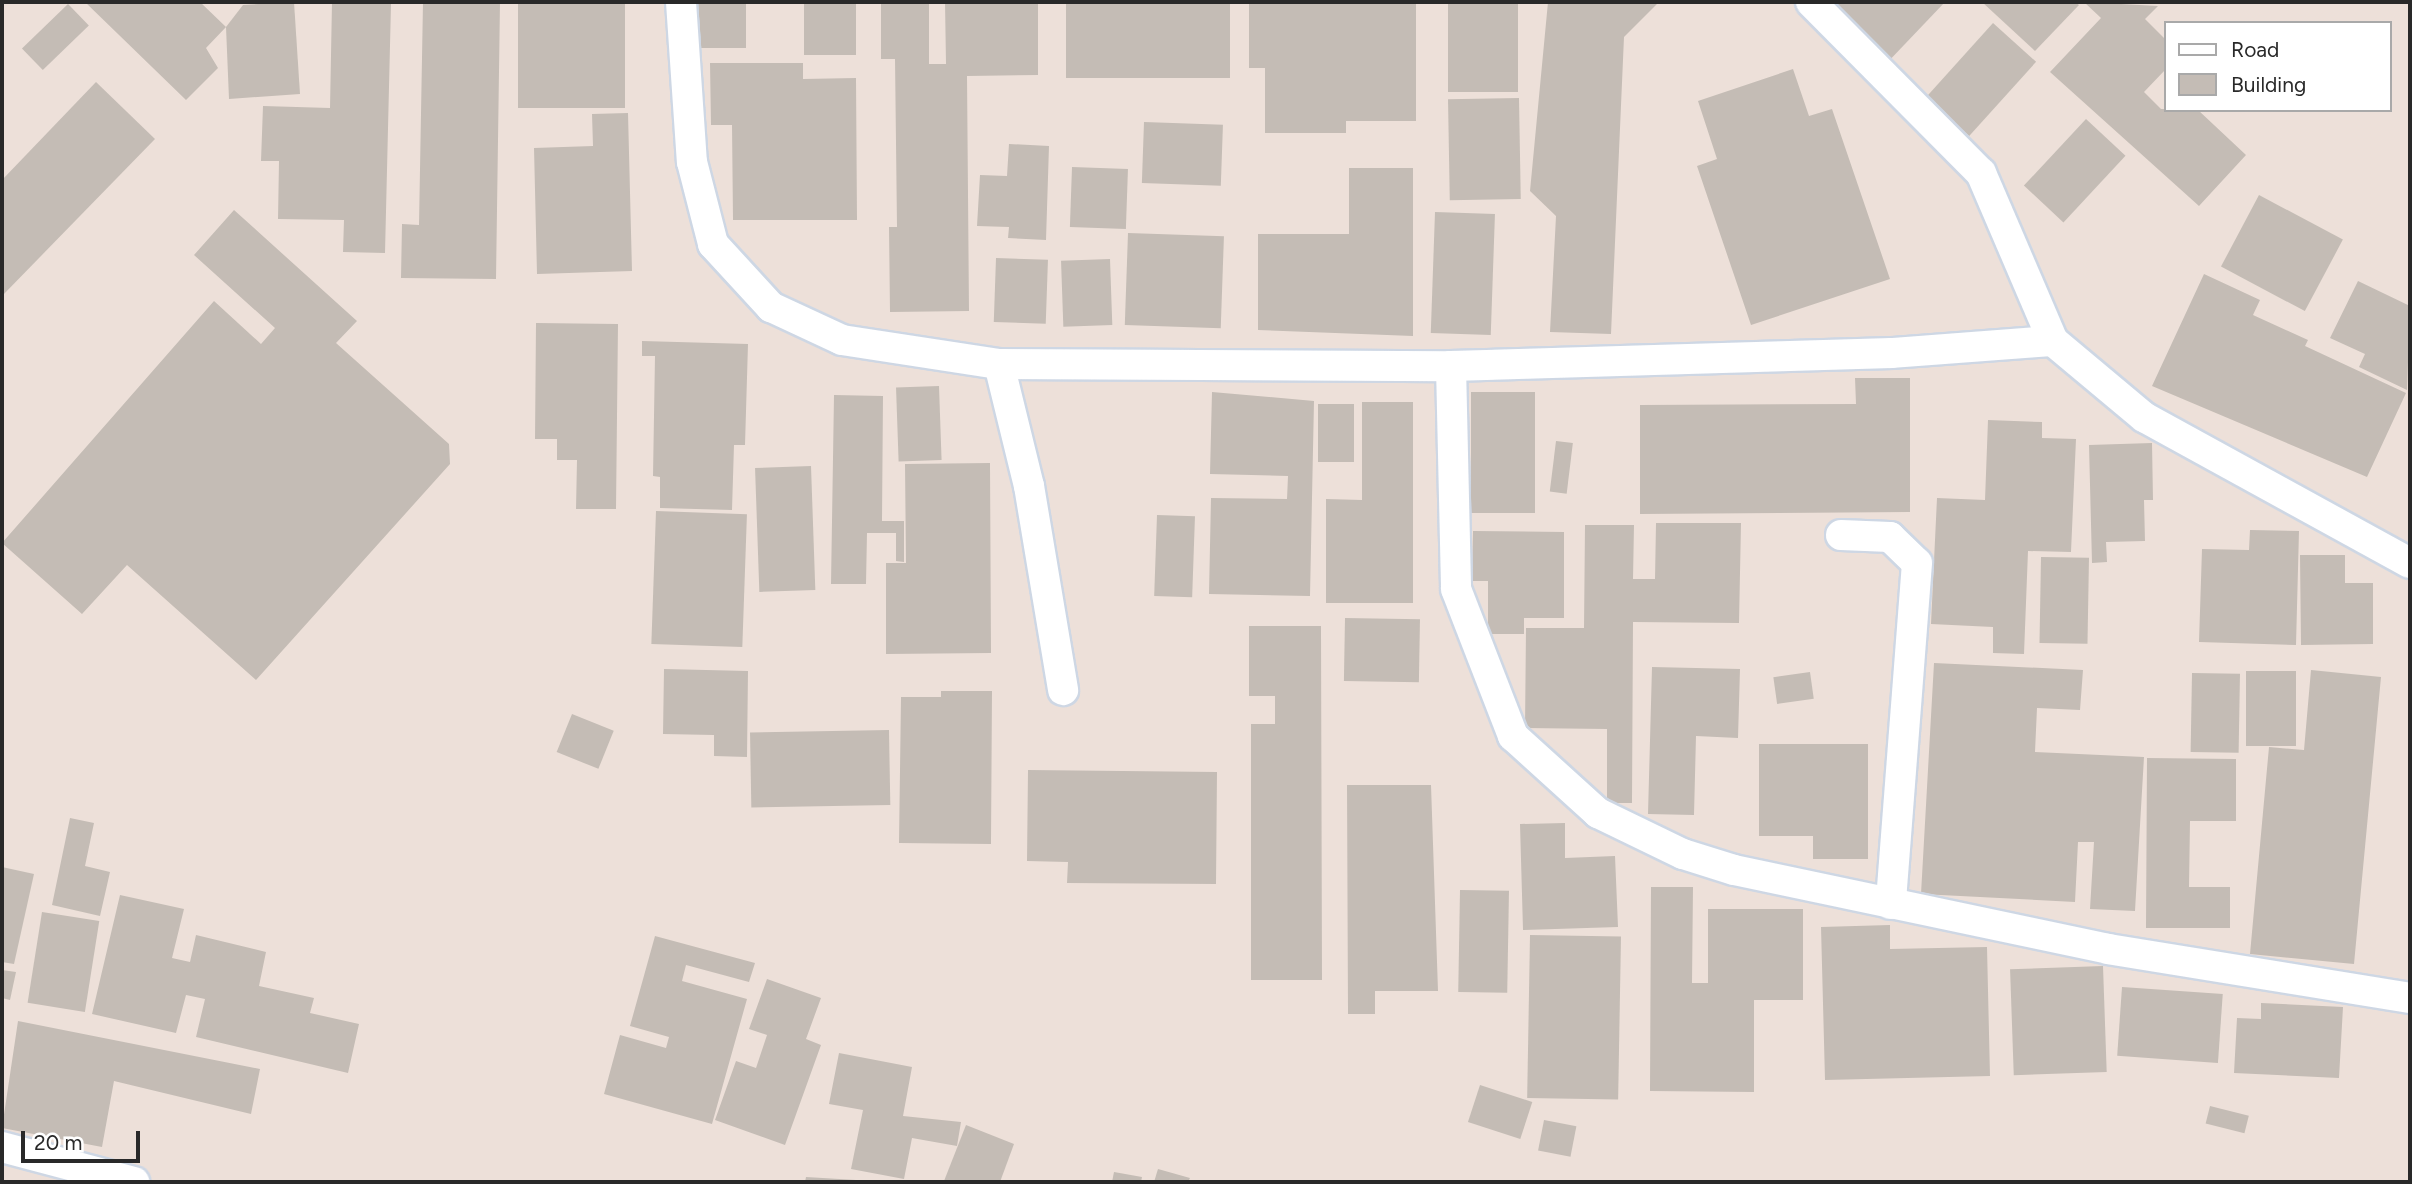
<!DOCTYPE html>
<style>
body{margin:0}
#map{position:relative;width:2412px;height:1184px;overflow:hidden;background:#ede0d9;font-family:Figtree,sans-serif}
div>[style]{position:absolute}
.building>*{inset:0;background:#c4bcb5;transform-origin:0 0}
.roads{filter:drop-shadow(2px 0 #ced7e4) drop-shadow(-2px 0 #ced7e4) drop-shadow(0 2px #ced7e4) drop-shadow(0 -2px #ced7e4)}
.street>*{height:30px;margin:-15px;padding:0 15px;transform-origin:15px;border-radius:15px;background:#fff}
span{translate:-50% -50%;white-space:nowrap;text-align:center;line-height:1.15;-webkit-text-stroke:5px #fff;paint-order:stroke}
.frame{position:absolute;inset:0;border:4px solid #292929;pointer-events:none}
.legend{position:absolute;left:2164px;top:21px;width:228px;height:91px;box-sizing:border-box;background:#fff;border:2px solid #a9a9a9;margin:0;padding:9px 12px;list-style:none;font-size:21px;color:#292929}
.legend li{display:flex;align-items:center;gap:14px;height:35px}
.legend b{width:35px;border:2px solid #a9a9a9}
.scale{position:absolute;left:21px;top:1131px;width:119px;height:32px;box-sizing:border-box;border:4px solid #292929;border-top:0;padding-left:9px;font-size:21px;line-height:24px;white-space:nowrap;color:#292929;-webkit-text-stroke:5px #fff;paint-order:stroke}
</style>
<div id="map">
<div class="building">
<div style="clip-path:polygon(85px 2px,200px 2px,226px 27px,206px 48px,218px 68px,186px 100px)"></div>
<div style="clip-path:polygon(294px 2px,300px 94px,229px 99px,226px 27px,243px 5px)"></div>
<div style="clip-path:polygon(332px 2px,391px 4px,385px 253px,343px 252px,344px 220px,278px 219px,279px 161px,261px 161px,263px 106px,330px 108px)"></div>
<div style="clip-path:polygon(423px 2px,500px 2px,496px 279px,401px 278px,402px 224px,419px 225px)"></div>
<div style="left:518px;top:2px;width:107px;height:106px"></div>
<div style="left:697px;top:2px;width:49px;height:46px"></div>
<div style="left:804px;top:2px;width:52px;height:53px"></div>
<div style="clip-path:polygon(881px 2px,929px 2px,929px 64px,946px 64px,945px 2px,1038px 2px,1038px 75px,967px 76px,969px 311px,890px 312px,889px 227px,897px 227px,895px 59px,881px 59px)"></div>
<div style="left:1066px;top:2px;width:164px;height:76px"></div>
<div style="clip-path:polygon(1249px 2px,1416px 2px,1416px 121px,1346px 121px,1346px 133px,1265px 133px,1265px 68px,1249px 68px)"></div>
<div style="left:1448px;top:2px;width:70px;height:90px"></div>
<div style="clip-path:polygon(1548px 2px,1659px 2px,1624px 37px,1611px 334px,1550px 332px,1556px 216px,1530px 191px)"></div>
<div style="clip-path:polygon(1815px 2px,1945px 2px,1884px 66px)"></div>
<div style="clip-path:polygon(1982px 2px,2075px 2px,2079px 5px,2035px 51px)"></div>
<div style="clip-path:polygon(2084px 2px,2158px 6px,2145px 19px,2165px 39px,2165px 70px,2144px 92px,2161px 109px,2198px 110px,2246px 155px,2199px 206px,2050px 72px,2101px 18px)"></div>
<div style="left:68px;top:4px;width:30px;height:64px;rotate:46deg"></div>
<div style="left:1993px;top:23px;width:58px;height:100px;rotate:42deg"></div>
<div style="clip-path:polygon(710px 63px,803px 63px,803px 79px,856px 78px,857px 220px,733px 220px,732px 125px,711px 125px)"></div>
<div style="clip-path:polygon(1793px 69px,1809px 116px,1832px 109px,1890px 279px,1751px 325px,1697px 166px,1717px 159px,1698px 101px)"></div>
<div style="clip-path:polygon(96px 82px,155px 139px,2px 296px,2px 180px)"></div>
<div style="left:1519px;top:98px;width:101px;height:71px;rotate:89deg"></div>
<div style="clip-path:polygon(628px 113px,632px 271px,537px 274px,534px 148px,593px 146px,592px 114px)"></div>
<div style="left:2086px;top:119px;width:54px;height:91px;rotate:43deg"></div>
<div style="left:1144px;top:122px;width:79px;height:61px;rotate:2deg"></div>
<div style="clip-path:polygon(1009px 144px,1049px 146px,1046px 240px,1008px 238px,1009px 227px,977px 226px,980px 175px,1007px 176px)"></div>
<div style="left:1072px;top:167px;width:56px;height:60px;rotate:2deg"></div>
<div style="clip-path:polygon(1349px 168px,1413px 168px,1413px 336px,1258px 330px,1258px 234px,1349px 234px)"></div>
<div style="left:2259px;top:195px;width:95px;height:81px;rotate:28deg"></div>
<div style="clip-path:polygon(234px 210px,357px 321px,336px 343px,449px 444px,450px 464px,256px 680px,127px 565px,82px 614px,2px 543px,214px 301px,261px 344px,275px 328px,194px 255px)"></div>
<div style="left:1435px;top:212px;width:60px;height:121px;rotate:2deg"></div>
<div style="left:1128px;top:233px;width:96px;height:92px;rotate:2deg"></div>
<div style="left:996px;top:258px;width:52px;height:64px;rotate:2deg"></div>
<div style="left:1110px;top:259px;width:66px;height:49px;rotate:88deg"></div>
<div style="clip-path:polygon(2204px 274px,2260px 300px,2253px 315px,2308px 340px,2305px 346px,2406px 393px,2367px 477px,2152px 386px)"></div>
<div style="clip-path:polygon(2358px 281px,2410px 306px,2407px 390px,2359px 367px,2365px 354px,2330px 338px)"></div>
<div style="clip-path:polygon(536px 323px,618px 324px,616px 509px,576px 509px,577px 460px,557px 460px,557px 439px,535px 439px)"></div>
<div style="clip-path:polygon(642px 341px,748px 344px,745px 445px,734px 445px,732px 510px,660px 508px,660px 477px,653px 476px,655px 356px,642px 356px)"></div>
<div style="clip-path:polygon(1855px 378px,1910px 378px,1910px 512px,1640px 514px,1640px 405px,1856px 404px)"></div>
<div style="left:939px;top:386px;width:74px;height:43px;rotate:88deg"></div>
<div style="clip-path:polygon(1212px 392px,1314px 401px,1310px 596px,1209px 594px,1211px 498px,1287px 499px,1288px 476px,1210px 474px)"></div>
<div style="left:1471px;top:392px;width:64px;height:121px"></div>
<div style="clip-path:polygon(834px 395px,883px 396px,882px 521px,904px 521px,904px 562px,896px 561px,896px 533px,867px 533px,866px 584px,831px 584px)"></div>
<div style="clip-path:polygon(1362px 402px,1413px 402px,1413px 603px,1326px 603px,1326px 499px,1362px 500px)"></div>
<div style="left:1354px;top:404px;width:58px;height:36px;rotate:90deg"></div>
<div style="clip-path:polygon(1988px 420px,2042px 422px,2042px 438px,2076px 439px,2071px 552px,2028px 551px,2024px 654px,1993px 653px,1993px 627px,1931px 624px,1937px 498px,1985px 500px)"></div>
<div style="left:1556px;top:441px;width:17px;height:51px;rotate:7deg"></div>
<div style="clip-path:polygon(2152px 443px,2153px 500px,2144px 500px,2145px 541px,2106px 542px,2107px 562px,2092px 563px,2089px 445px)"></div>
<div style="clip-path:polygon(990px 463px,991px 653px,886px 654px,886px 563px,906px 563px,905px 464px)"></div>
<div style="left:811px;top:466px;width:124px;height:56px;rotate:88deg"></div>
<div style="left:656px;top:511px;width:91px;height:133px;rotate:2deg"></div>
<div style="left:1157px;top:515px;width:38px;height:81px;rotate:2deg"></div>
<div style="clip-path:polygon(1656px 523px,1741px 523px,1739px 623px,1633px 622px,1632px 803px,1607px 803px,1607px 729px,1525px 728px,1526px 628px,1584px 628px,1585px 525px,1634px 525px,1633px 579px,1655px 579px)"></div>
<div style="clip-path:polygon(2250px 530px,2299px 531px,2296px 645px,2199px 642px,2202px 549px,2249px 550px)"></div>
<div style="clip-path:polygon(1473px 531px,1564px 532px,1564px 618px,1524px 618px,1524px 634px,1488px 634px,1488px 581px,1472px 581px)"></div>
<div style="clip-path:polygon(2300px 555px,2345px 555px,2345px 583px,2373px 583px,2373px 644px,2301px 645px)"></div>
<div style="left:2041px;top:557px;width:48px;height:86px;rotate:1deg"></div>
<div style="left:1345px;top:618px;width:75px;height:63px;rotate:1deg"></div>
<div style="clip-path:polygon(1249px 626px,1321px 626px,1322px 980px,1251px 980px,1251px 724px,1275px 724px,1275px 696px,1249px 696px)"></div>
<div style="clip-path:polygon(1934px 663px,2083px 670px,2080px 710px,2037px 708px,2035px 752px,2144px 757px,2135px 911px,2090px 909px,2094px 842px,2078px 842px,2075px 902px,1921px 894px)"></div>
<div style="clip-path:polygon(1652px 667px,1740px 669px,1738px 738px,1696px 736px,1694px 815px,1648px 814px)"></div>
<div style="clip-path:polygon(664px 669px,748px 671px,747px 757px,714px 756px,714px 735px,663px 734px)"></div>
<div style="clip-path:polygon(2311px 670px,2381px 677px,2354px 964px,2250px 954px,2269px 747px,2304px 750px)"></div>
<div style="left:2246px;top:671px;width:50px;height:75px"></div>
<div style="left:1810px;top:672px;width:27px;height:37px;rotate:82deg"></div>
<div style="left:2192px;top:673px;width:48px;height:79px;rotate:1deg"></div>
<div style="clip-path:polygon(941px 691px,992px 691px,991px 844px,899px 843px,901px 697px,941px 697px)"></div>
<div style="left:572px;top:714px;width:45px;height:41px;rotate:22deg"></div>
<div style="left:889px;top:730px;width:75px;height:139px;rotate:89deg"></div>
<div style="clip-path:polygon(1759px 744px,1868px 744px,1868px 859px,1813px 859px,1813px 836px,1759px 836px)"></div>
<div style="clip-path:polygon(2147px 758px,2236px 759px,2236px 821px,2190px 821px,2189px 887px,2230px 887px,2230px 928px,2146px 928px)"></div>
<div style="clip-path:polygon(1028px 770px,1217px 772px,1216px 884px,1067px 883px,1068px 862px,1027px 861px)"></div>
<div style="clip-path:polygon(1347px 785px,1431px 785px,1438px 991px,1375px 991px,1375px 1014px,1348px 1014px)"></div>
<div style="clip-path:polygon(70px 818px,94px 823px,85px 866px,110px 872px,100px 916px,52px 905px)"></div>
<div style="clip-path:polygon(1565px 823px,1565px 858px,1615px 856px,1618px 927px,1523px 930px,1520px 824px)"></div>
<div style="clip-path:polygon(2px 867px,34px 874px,14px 964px,2px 962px)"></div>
<div style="clip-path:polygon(1651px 887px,1693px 887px,1692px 983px,1708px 983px,1708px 909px,1803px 909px,1803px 1000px,1754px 1000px,1754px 1092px,1650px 1091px)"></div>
<div style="left:1460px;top:890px;width:49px;height:102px;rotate:1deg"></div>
<div style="clip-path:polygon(120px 895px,184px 909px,172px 958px,190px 962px,196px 935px,266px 952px,259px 986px,314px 998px,310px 1013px,359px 1024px,348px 1073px,196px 1037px,205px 999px,186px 995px,176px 1033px,92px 1014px)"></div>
<div style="left:42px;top:912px;width:58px;height:92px;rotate:9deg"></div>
<div style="clip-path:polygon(1890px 925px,1890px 949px,1987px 947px,1990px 1076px,1825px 1080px,1821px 927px)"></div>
<div style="left:1530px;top:935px;width:91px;height:163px;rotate:1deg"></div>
<div style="clip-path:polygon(655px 936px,755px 963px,749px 982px,686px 965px,682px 981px,747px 999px,712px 1124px,604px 1094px,620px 1035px,666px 1048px,669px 1037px,630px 1026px)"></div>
<div style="left:2103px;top:966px;width:106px;height:93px;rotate:88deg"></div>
<div style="clip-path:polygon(2px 970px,16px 972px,10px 1000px,2px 998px)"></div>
<div style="clip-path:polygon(767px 979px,821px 998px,806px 1039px,821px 1045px,785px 1145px,715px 1120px,736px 1061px,756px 1068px,767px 1035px,749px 1029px)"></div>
<div style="left:2122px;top:987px;width:101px;height:69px;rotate:4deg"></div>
<div style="clip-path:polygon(2261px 1003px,2343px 1007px,2339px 1078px,2234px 1073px,2237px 1018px,2261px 1019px)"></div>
<div style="clip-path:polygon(18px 1021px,260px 1069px,251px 1114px,114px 1081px,102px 1147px,2px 1128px)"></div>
<div style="clip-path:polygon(839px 1053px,912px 1067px,903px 1116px,961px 1122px,957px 1146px,912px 1138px,904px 1179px,851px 1169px,863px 1110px,829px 1104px)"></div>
<div style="left:1480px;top:1085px;width:55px;height:39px;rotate:18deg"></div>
<div style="left:2210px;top:1106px;width:40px;height:18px;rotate:14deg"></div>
<div style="left:1544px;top:1120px;width:33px;height:31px;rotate:11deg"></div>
<div style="clip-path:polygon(966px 1125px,1014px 1144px,1000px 1182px,944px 1181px)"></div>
<div style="clip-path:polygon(1158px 1169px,1190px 1178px,1188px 1182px,1154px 1182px)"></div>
<div style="clip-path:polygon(1114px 1172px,1142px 1177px,1141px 1182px,1112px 1182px)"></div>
<div style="clip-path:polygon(806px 1177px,856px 1180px,856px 1182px,805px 1182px)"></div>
</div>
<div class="roads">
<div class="street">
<div style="left:681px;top:2px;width:160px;rotate:86.1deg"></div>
<div style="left:692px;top:162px;width:85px;rotate:75.6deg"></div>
<div style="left:713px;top:244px;width:86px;rotate:47.4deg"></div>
<div style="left:771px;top:307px;width:78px;rotate:24.9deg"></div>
<div style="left:842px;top:340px;width:159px;rotate:8.7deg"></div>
<div style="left:999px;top:364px;width:452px;rotate:0.3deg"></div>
<div style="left:1451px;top:366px;width:441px;rotate:-1.7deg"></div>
<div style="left:1892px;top:353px;width:161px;rotate:-4.3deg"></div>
<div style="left:1811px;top:2px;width:241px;rotate:45.2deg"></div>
<div style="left:1981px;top:173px;width:183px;rotate:66.8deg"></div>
<div style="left:2053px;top:341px;width:119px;rotate:39.9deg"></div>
<div style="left:2144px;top:417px;width:303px;rotate:28.8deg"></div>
<div style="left:999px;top:364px;width:126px;rotate:76.2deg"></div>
<div style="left:1029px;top:486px;width:207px;rotate:80.5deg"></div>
<div style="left:1451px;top:366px;width:223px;rotate:88.7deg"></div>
<div style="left:1456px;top:589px;width:158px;rotate:68.8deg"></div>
<div style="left:1513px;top:736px;width:115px;rotate:42.2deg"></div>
<div style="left:1598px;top:813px;width:94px;rotate:25.8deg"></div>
<div style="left:1683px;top:854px;width:53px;rotate:17.4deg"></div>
<div style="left:1734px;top:870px;width:382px;rotate:11.9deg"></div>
<div style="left:2108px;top:949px;width:306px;rotate:9.2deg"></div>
<div style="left:1841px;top:535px;width:49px;rotate:2.3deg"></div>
<div style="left:1890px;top:537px;width:37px;rotate:44deg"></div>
<div style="left:1917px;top:563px;width:342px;rotate:94.4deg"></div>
<div style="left:2px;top:1147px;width:137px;rotate:14.9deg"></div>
</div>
</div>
<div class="frame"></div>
<ul class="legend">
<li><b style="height:9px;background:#fff"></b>Road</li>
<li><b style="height:19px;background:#c4bcb5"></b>Building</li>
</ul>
<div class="scale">20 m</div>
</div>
